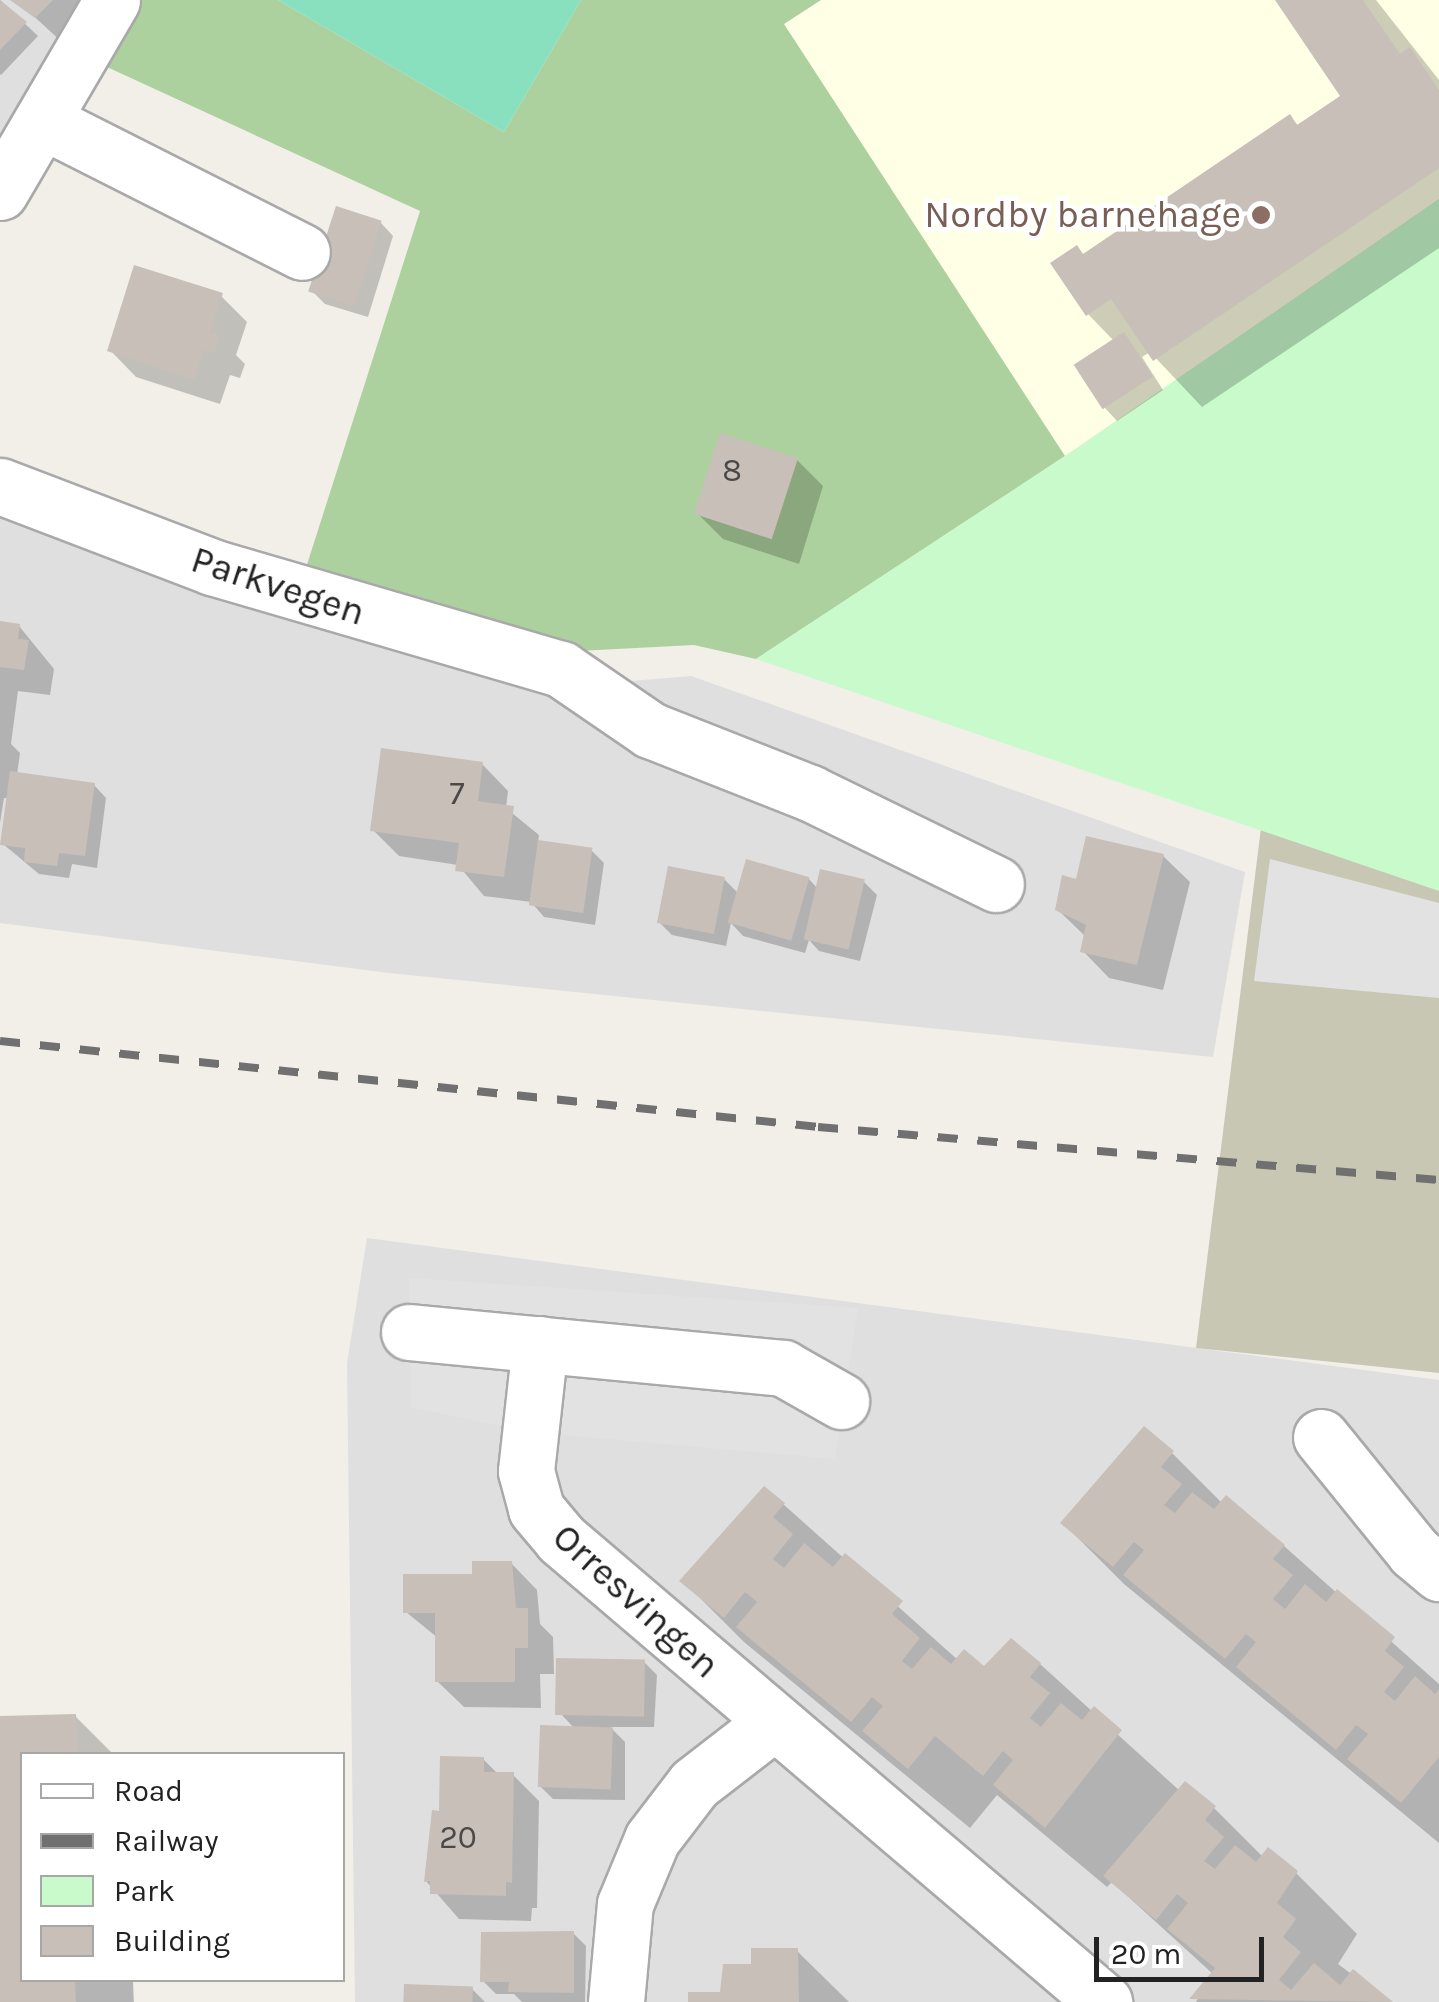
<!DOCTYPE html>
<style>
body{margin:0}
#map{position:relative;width:1439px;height:2002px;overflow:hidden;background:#f2efe9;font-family:Karla,sans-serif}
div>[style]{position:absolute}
.residential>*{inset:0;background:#e0dfdf}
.education>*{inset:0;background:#ffffe5}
.construction>*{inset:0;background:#c7c7b4}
.forest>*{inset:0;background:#add19e}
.park>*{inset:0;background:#c8facc}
.pitch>*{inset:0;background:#88e0be}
.parking>*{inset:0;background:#e2e2e2;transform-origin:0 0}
.shadow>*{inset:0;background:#0003}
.building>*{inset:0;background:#c7bfb8;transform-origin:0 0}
.roads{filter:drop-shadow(2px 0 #a9a9a9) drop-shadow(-2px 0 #a9a9a9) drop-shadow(0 2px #a9a9a9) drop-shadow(0 -2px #a9a9a9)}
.minor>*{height:55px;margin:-27.5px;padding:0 27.5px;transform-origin:27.5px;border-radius:27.5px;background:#fff}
.rail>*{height:8px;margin-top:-4px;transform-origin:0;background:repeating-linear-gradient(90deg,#707070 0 20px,transparent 0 40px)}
.dots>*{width:28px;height:28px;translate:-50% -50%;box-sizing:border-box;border:5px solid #fff;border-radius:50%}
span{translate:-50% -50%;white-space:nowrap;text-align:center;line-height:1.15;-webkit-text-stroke:9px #fff;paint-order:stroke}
.number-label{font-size:32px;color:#4b4948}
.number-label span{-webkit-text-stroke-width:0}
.education-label{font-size:38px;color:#785e54}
.right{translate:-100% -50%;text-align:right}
.street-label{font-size:38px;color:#222}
.legend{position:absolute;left:20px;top:1752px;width:325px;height:230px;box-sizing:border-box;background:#fff;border:2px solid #a7a7a7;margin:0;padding:12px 18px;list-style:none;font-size:30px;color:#222}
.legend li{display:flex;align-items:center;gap:20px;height:50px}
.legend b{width:50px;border:2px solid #a7a7a7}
.scale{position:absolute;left:1094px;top:1937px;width:170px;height:45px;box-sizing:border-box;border:5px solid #222;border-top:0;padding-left:12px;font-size:30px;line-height:35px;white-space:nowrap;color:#222;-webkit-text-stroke:8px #fff;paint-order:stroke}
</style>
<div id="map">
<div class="residential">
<div style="clip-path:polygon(0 0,79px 0,0 135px)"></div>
<div style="clip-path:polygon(0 504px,535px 689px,691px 676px,1245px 872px,1213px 1057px,389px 973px,0 923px)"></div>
<div style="clip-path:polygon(367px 1238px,1439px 1380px,1439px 2002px,355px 2002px,347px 1363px)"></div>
</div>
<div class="education">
<div style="clip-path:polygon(821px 0,1439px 0,1439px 199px,1065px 456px,783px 24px)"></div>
</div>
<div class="construction">
<div style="clip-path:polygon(1261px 828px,1439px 859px,1439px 1373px,1196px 1348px)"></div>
</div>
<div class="forest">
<div style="clip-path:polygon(130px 0,278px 0,504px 132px,581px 0,821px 0,784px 24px,1065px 456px,756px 659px,694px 645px,559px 652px,303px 577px,420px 211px,96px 62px)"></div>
</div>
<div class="park">
<div style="clip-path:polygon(1439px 199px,1439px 891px,756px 659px,1065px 456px)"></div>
</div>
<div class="pitch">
<div style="clip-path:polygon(278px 0,581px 0,504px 132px)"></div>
</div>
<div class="parking">
<div style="clip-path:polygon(1270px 859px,1439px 903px,1439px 998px,1254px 981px)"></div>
<div style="clip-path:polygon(409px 1278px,858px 1308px,835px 1459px,527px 1432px,411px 1407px)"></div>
<div style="left:0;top:1977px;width:133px;height:25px;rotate:1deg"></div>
</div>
<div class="shadow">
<div style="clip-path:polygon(0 0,38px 36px,1px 75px,0 74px)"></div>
<div style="clip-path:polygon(16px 0,79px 0,92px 13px,63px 43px)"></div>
<div style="clip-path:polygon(1278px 0,1376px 0,1439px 80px,1439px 248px,1202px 407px,1150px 352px,1142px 357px,1163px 390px,1117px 421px,1105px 408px,1114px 341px,1088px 314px,1085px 256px,1290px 118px,1299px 126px,1343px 97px)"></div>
<div style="clip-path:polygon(381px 223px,393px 236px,368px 317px,325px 304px,312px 291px)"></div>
<div style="clip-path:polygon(221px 296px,247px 322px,236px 355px,245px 364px,240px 378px,230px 375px,220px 404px,136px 377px,110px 350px)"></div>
<div style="clip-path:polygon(797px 460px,823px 486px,799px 564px,723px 539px,697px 513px)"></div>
<div style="clip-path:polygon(0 624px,19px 626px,54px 669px,50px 695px,18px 691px,11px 744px,20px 753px,17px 775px,94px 785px,106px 798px,97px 868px,72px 864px,69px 878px,39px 874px,3px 844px,9px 798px,4px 798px,0 823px)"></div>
<div style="clip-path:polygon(482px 764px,508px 791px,506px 808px,539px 835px,538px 842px,591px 850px,604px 863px,595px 925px,544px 917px,531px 902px,484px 896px,458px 865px,399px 856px,373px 830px)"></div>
<div style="clip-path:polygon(1163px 856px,1190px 882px,1163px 990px,1109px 978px,1083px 951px,1084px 935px,1057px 909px,1078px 882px)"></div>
<div style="clip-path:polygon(724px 879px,739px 894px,809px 879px,818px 889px,864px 882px,877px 895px,860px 961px,819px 951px,809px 940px,805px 953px,743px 936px,731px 923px,726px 946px,672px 935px,659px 922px)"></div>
<div style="clip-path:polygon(1172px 1453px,1222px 1503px,1284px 1546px,1439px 1684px,1439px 1843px,1124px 1584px,1063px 1523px)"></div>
<div style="clip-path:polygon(783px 1504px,958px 1660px,984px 1669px,1040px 1664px,1180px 1791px,1214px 1808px,1263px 1857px,1296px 1873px,1357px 1934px,1338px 1964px,1389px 2002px,1196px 2002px,1213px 1974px,1112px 1882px,1107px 1887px,997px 1795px,970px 1828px,926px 1792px,744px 1642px,683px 1581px)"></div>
<div style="clip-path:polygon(511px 1563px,537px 1590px,540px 1624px,553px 1637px,554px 1674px,540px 1674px,541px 1708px,464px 1707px,437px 1681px,438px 1638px,406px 1612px)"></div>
<div style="clip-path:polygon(644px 1662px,657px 1675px,654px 1727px,610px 1727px,625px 1742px,625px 1800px,553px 1799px,540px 1786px,575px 1729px,561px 1714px)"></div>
<div style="clip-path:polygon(75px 1716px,113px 1754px,22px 1754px,22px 1980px,133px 1980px,134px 2002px,0 2002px,0 1719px)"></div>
<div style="clip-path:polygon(483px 1759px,498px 1774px,513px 1775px,539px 1801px,537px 1908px,532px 1908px,531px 1921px,459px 1919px,426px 1881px,442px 1813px)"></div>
<div style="clip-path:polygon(573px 1933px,586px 1946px,585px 2002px,522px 2002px,514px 1994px,496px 1994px,483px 1981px)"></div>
<div style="clip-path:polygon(797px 1951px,849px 2002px,691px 2002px,723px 1995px,753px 1966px)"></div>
<div style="clip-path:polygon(472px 1989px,485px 2002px,405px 2002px)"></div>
</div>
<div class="building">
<div style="clip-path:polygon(0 0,27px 22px,0 50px)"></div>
<div style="clip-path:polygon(10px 0,53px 0,35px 18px)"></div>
<div style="clip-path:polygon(1275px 0,1363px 0,1400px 54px,1410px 47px,1439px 90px,1439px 168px,1153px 361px,1111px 299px,1086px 316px,1050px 263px,1077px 245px,1083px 254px,1290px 114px,1297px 125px,1340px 96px)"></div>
<div style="left:336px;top:206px;width:48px;height:90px;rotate:18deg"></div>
<div style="clip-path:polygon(134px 265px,223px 293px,210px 332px,220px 335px,214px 354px,204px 350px,194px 380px,107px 351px)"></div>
<div style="left:1124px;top:332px;width:53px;height:60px;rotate:57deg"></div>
<div style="left:720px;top:433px;width:82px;height:85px;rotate:18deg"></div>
<div style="clip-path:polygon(0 621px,20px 624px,18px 639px,29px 640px,24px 670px,0 667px)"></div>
<div style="clip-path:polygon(381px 748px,483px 762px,478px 801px,514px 806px,504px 877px,455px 871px,459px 843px,370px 831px)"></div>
<div style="clip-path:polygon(10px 771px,95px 783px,85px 856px,59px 853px,57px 866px,24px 862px,25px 848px,0 845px)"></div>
<div style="clip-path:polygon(1086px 836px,1164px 854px,1137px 965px,1080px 952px,1086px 925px,1055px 910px,1062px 875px,1076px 879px)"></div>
<div style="left:538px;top:840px;width:55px;height:66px;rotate:8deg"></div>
<div style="left:746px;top:859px;width:66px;height:66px;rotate:16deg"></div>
<div style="left:668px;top:866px;width:58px;height:58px;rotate:11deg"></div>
<div style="left:820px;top:869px;width:46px;height:72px;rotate:13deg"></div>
<div style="clip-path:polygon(1144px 1426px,1174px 1451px,1161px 1467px,1182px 1484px,1164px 1505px,1175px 1513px,1192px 1492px,1214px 1509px,1226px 1495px,1285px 1545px,1273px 1559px,1293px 1575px,1273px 1599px,1285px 1609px,1305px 1584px,1326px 1602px,1337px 1589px,1395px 1637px,1385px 1651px,1404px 1667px,1384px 1692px,1395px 1701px,1415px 1676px,1435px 1694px,1439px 1689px,1439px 1757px,1401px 1803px,1347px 1759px,1368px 1734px,1356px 1725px,1336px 1750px,1236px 1667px,1256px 1642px,1246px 1634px,1225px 1659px,1123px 1575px,1144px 1550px,1134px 1542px,1113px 1567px,1060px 1523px)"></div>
<div style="clip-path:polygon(764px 1486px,785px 1503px,773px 1517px,793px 1534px,773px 1559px,784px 1568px,804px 1543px,833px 1567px,845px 1553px,903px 1601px,892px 1614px,920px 1638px,902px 1661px,912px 1669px,931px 1647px,951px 1664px,964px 1649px,984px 1666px,1011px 1638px,1041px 1663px,1030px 1677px,1050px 1693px,1030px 1718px,1041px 1727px,1061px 1703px,1082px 1720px,1094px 1706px,1122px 1730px,1045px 1828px,993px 1785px,1013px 1760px,1003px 1751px,983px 1776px,935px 1736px,908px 1769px,862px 1731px,883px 1706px,872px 1697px,851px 1722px,736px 1627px,757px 1602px,745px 1592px,724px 1618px,679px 1581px)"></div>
<div style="clip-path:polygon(472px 1561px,512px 1561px,516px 1608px,528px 1608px,528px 1648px,515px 1648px,515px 1682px,435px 1682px,435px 1613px,403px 1613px,403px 1574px,472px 1574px)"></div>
<div style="left:556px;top:1658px;width:89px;height:57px;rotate:1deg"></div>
<div style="clip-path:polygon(76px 1714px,78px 1754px,22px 1754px,22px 1980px,75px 1980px,76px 2002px,0 2002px,0 1716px)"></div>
<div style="left:540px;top:1725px;width:73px;height:62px;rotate:2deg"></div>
<div style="clip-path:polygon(440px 1756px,484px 1757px,484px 1772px,514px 1772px,512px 1883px,506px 1882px,506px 1896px,430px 1894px,430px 1881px,424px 1882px,432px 1810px,439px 1811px)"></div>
<div style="clip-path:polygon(1185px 1781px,1216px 1806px,1205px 1820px,1224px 1837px,1204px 1861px,1215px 1869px,1235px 1845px,1256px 1862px,1268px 1847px,1298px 1871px,1277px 1903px,1296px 1919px,1283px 1937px,1301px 1952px,1279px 1980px,1291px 1990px,1314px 1963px,1340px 1985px,1353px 1969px,1393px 2002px,1189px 1999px,1215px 1968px,1167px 1929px,1188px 1903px,1177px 1894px,1156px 1920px,1103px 1876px)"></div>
<div style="clip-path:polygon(574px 1931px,574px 1993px,508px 1992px,509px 1982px,480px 1982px,481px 1932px)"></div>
<div style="clip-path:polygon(751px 1948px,798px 1948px,799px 2002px,688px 2002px,688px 1992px,720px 1992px,723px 1964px,751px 1964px)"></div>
<div style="left:404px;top:1984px;width:69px;height:18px;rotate:2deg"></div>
</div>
<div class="roads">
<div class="minor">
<div style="left:43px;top:121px;width:290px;rotate:26.8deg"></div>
<div style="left:0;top:192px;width:222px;rotate:-59.7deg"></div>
<div style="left:0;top:486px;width:227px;rotate:20.9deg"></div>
<div style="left:212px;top:567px;width:364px;rotate:16.3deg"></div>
<div style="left:561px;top:669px;width:108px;rotate:34.4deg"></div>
<div style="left:650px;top:730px;width:172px;rotate:21.5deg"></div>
<div style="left:810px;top:793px;width:207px;rotate:26.1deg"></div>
<div style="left:409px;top:1332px;width:376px;rotate:5.5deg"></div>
<div style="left:783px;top:1368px;width:67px;rotate:29.6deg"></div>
<div style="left:540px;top:1344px;width:128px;rotate:96.3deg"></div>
<div style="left:526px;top:1471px;width:39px;rotate:75deg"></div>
<div style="left:536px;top:1509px;width:39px;rotate:50deg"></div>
<div style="left:561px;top:1539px;width:714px;rotate:40.45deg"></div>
<div style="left:1321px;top:1437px;width:148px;rotate:51deg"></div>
<div style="left:1414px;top:1552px;width:33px;rotate:40deg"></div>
<div style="left:616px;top:2002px;width:98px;rotate:-84.8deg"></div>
<div style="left:625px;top:1904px;width:70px;rotate:-67.4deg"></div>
<div style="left:652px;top:1839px;width:69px;rotate:-52.6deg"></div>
<div style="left:694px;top:1784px;width:100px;rotate:-37.7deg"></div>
</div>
</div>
<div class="rail">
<div style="left:0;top:1041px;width:823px;rotate:6deg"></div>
<div style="left:818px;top:1127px;width:623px;rotate:4.88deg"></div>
</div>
<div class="dots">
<div style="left:1261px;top:215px;background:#8d6e63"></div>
</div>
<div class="number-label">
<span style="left:732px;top:471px">8</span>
<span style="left:457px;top:794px">7</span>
<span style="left:458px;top:1838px">20</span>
</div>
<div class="education-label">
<span class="right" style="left:1241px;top:215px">Nordby barnehage</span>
</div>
<div class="street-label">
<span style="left:278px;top:586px;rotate:18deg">Parkvegen</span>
<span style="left:636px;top:1601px;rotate:42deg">Orresvingen</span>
</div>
<ul class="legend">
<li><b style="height:12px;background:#fff"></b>Road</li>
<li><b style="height:12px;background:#707070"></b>Railway</li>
<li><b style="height:28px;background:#c8facc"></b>Park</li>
<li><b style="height:28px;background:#c7bfb8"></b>Building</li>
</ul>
<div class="scale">20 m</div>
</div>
